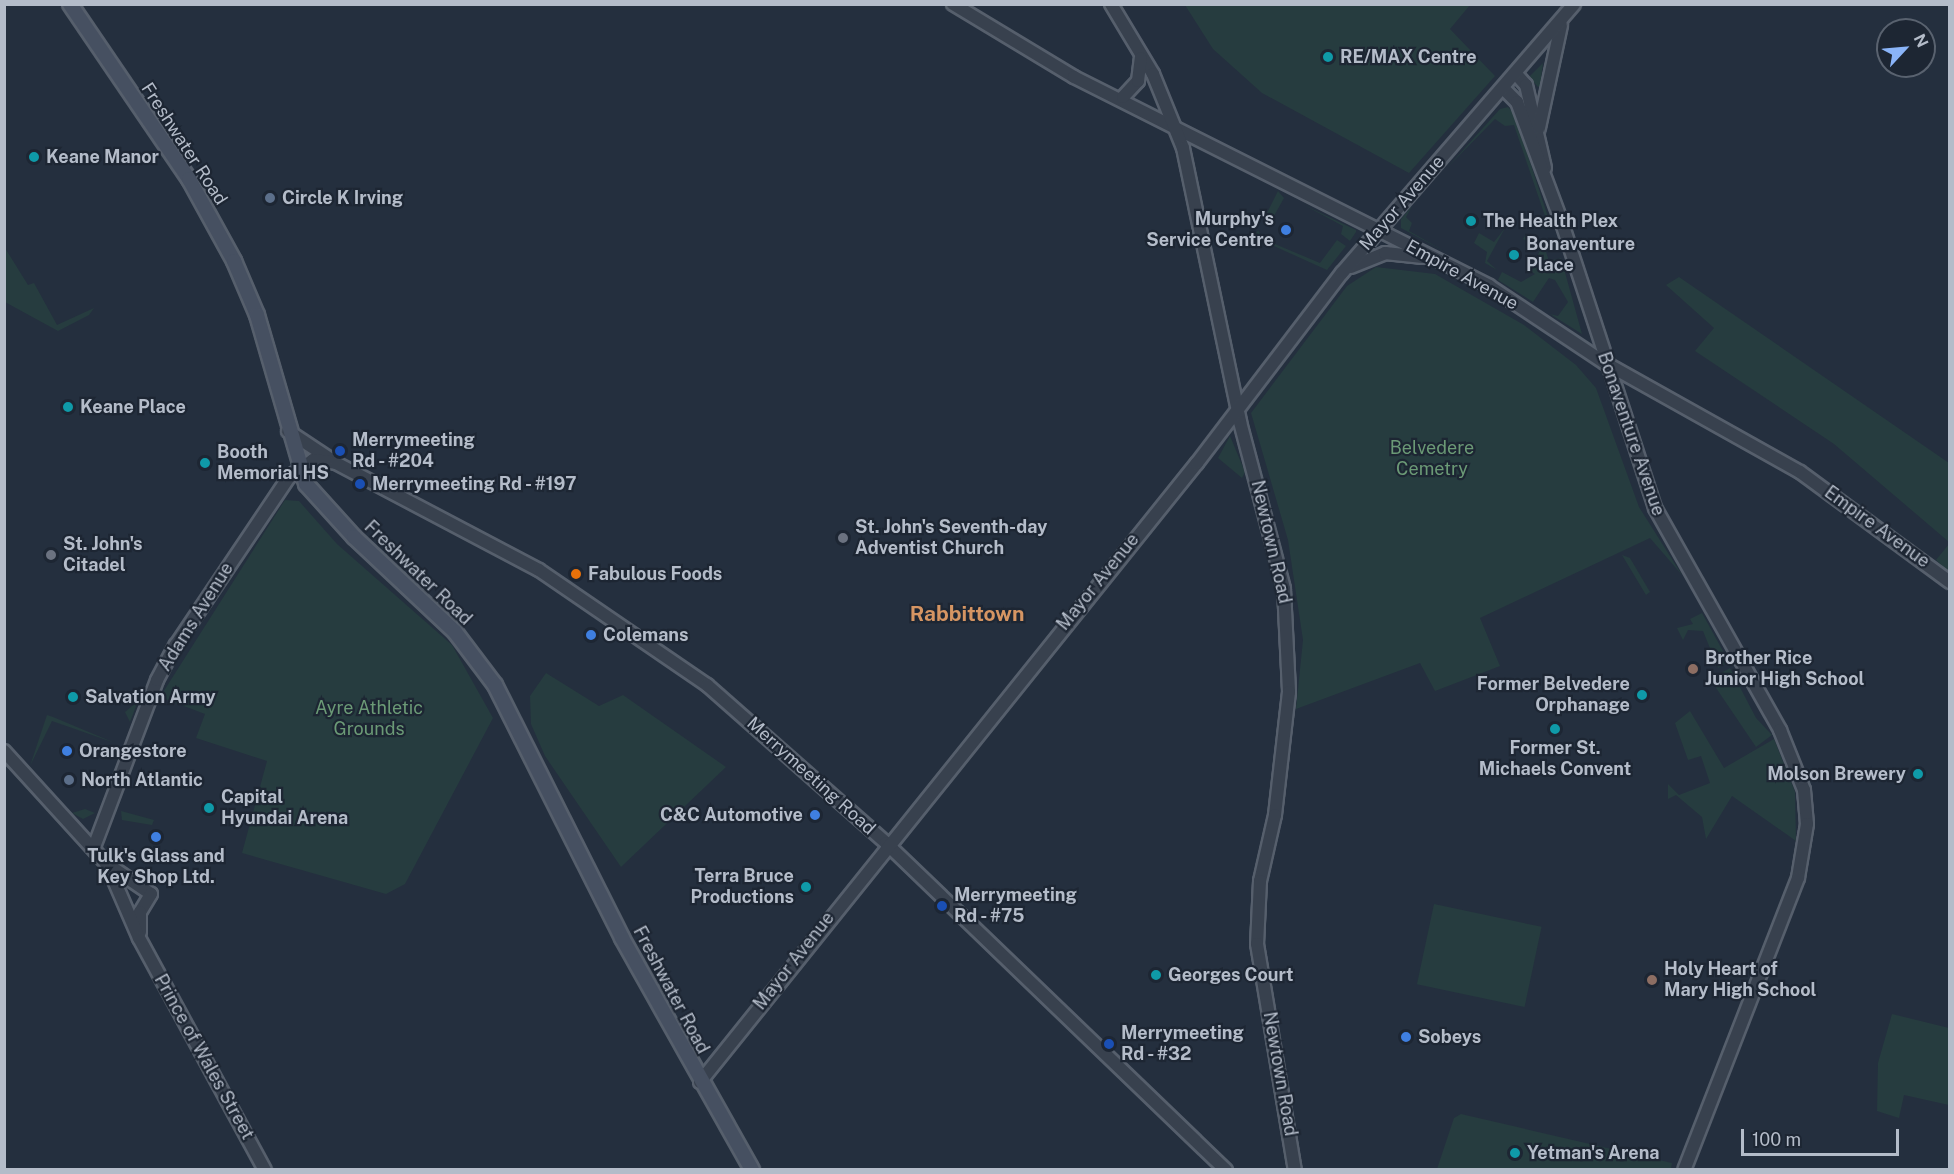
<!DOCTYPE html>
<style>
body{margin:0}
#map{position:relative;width:1954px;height:1174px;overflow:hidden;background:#242f3e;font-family:"Public Sans",sans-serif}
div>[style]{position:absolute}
.green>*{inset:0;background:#263c3f;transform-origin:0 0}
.roads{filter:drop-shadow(2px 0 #565f6c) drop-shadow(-2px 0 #565f6c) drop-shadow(0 2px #565f6c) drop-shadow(0 -2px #565f6c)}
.tertiary>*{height:12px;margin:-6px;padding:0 6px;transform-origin:6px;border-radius:6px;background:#38414e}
.secondary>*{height:14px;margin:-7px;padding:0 7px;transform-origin:7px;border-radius:7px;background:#465061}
.dots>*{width:16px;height:16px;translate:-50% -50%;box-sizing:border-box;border:3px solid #1d2633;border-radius:50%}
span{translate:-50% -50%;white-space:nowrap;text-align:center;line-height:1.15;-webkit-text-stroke:4.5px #1d2633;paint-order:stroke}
.poi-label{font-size:18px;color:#b4bcc9;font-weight:700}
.left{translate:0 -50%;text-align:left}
.right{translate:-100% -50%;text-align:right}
.street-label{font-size:18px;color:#b4bcc9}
.park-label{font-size:18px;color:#6b9a76}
.quarter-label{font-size:21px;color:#d59563;font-weight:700}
.frame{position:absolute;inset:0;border:6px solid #b4bcc9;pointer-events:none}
.north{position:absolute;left:1876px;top:18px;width:60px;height:60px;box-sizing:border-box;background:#1d2633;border:2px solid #59626f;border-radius:50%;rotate:64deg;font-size:16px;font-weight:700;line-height:24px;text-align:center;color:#b4bcc9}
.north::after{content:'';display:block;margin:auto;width:21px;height:27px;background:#8ab4f8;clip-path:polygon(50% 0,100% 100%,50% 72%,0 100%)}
.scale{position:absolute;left:1741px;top:1129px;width:158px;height:27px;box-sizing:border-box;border:3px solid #b4bcc9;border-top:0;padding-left:8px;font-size:18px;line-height:21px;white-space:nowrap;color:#b4bcc9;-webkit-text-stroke:4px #1d2633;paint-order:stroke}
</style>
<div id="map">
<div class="green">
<div style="clip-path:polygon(1185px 5px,1470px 5px,1450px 29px,1495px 76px,1409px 173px,1262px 93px,1213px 49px)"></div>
<div style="clip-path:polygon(1543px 63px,1540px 86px,1538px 87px,1529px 77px)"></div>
<div style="clip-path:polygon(1508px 107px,1514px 113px,1549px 220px,1549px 230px,1538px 226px,1546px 219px,1514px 125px,1505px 126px,1495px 119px,1447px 168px,1500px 109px)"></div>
<div style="clip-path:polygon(1278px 191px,1284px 198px,1274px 216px,1265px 217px)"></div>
<div style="clip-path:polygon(1304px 205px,1356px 230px,1356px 232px,1350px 241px,1341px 234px,1343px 226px)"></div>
<div style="clip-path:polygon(1412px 206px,1406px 217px,1412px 223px,1409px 231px,1446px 252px,1401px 228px,1401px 219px)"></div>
<div style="clip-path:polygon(1505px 228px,1487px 261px,1497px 270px,1485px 263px,1487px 252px,1474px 243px,1479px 233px,1494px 242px)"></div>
<div style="clip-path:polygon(1258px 230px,1263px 239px,1320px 263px,1337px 240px,1346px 246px,1327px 270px,1254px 237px)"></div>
<div style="clip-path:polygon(1526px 234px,1544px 246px,1549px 261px,1561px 258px,1582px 334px,1550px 314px,1558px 316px,1568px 302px,1555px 280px,1549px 278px,1533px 302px,1498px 280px,1502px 272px,1521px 282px,1535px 274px,1529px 270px,1541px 249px,1523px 239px)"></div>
<div style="clip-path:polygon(5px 248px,28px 285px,34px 283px,57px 325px,94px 308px,89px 315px,58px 331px,5px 302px)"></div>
<div style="clip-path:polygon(1376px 267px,1435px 274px,1524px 325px,1576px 365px,1596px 388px,1639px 507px,1682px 575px,1650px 538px,1480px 618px,1500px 666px,1435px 691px,1420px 663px,1296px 709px,1303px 640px,1288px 540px,1251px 413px,1347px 286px)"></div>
<div style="clip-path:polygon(1679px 277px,1949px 463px,1949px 542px,1834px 444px,1695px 351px,1714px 328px,1666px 285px)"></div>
<div style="clip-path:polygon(1230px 436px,1245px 472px,1242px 478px,1218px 458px)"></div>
<div style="clip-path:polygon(285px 500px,299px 501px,337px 544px,452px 645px,493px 718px,405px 884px,386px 894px,242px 853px,267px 761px,196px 738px,205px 714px,160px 697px)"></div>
<div style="clip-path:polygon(1949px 544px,1949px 572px,1936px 560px)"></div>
<div style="clip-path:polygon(1622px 555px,1630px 558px,1650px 592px,1646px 595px)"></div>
<div style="clip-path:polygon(1702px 613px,1729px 662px,1718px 668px,1703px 631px,1688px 630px,1683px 640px,1677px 628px,1693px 624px,1690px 619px)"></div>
<div style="clip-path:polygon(1730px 668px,1756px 718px,1772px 735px,1756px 747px,1710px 679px)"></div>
<div style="clip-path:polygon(546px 673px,599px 706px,623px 695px,726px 767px,621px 867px,545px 756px,531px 724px,530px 696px)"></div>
<div style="clip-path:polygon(138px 701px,130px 722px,125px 712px)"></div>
<div style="clip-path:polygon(1690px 711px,1724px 768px,1774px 739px,1795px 792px,1796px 841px,1732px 796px,1706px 839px,1702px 817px,1676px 795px,1668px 799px,1668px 784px,1679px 795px,1710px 783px,1701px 756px,1688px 760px,1675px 723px)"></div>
<div style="clip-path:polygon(47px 715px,53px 717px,115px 743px,52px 721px,30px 766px)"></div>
<div style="clip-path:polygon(85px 809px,95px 813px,83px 819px,72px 813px)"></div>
<div style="clip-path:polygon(121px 811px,154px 820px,152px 825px,122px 820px)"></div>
<div style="left:1434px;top:904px;width:110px;height:82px;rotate:12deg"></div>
<div style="clip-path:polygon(1892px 1014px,1949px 1028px,1949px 1105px,1904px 1095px,1899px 1118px,1877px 1111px,1878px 1063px)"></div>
<div style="clip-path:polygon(1461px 1114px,1672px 1163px,1671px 1169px,1437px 1169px,1454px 1118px)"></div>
</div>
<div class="roads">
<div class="tertiary">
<div style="left:953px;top:4px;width:141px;rotate:31.1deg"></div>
<div style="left:1074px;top:77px;width:465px;rotate:26.7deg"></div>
<div style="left:1489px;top:286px;width:139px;rotate:33.6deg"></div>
<div style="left:1605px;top:363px;width:223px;rotate:29.2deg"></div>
<div style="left:1800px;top:472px;width:186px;rotate:36.3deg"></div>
<div style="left:1111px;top:4px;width:82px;rotate:59deg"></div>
<div style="left:1153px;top:74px;width:80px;rotate:67.9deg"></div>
<div style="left:1183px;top:148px;width:280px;rotate:78.2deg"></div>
<div style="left:1240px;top:422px;width:173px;rotate:75.2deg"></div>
<div style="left:1284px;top:589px;width:103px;rotate:87.2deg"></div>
<div style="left:1289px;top:692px;width:124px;rotate:96.5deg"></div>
<div style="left:1275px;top:815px;width:68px;rotate:102.8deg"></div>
<div style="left:1260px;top:881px;width:63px;rotate:92.7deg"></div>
<div style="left:1257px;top:944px;width:229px;rotate:80.5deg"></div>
<div style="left:1516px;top:74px;width:15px;rotate:48deg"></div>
<div style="left:1526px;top:85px;width:85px;rotate:77.1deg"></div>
<div style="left:1503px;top:88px;width:20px;rotate:45deg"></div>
<div style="left:1517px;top:102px;width:126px;rotate:69.6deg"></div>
<div style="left:1561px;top:220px;width:303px;rotate:71.9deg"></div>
<div style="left:1655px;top:508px;width:255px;rotate:60.6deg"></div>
<div style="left:1780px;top:730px;width:65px;rotate:68.2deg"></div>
<div style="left:1804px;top:790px;width:34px;rotate:85deg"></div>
<div style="left:1807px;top:824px;width:55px;rotate:99.5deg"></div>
<div style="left:1798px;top:878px;width:313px;rotate:111.3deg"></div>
<div style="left:1123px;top:97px;width:22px;rotate:-47deg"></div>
<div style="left:1138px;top:81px;width:23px;rotate:-83deg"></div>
<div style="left:1539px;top:128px;width:105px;rotate:-77.9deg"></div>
<div style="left:1351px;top:267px;width:37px;rotate:-22deg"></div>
<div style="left:1385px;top:253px;width:38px;rotate:6deg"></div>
<div style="left:288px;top:431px;width:50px;rotate:33.7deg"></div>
<div style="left:4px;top:751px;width:153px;rotate:47.7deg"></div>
<div style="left:107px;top:864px;width:53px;rotate:34.3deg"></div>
<div style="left:151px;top:894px;width:21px;rotate:121deg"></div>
<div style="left:140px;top:912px;width:20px;rotate:90deg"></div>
<div style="left:94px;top:847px;width:178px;rotate:-69.3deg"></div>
<div style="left:157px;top:680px;width:40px;rotate:-62deg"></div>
<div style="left:176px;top:645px;width:202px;rotate:-56.1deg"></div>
<div style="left:289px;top:477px;width:29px;rotate:-35deg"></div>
<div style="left:313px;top:460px;width:23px;rotate:7deg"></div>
<div style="left:336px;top:463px;width:229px;rotate:27.8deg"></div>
<div style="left:539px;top:570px;width:204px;rotate:34.4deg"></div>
<div style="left:707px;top:685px;width:239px;rotate:41.4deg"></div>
<div style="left:886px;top:843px;width:472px;rotate:43.9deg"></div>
<div style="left:107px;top:864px;width:81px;rotate:66.6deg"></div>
<div style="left:139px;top:938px;width:264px;rotate:61.5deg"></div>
<div style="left:700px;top:1082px;width:794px;rotate:-51.24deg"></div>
<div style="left:1197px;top:463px;width:239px;rotate:-52.7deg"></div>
<div style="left:1342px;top:273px;width:355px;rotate:-49.2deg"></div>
</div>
<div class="secondary">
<div style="left:70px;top:4px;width:212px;rotate:55.8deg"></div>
<div style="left:189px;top:179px;width:94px;rotate:61.2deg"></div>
<div style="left:234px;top:261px;width:59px;rotate:66.9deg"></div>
<div style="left:257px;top:315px;width:176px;rotate:73.8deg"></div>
<div style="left:306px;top:484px;width:72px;rotate:47.8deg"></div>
<div style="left:354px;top:537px;width:139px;rotate:43.2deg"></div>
<div style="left:455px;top:632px;width:66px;rotate:53deg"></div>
<div style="left:495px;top:685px;width:283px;rotate:63.3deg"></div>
<div style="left:622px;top:938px;width:266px;rotate:60.7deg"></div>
</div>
</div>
<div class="dots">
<div style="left:1328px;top:57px;background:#0f9aa8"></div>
<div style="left:34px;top:157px;background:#0f9aa8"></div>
<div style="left:270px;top:198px;background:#5c6f8a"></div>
<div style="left:1471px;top:221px;background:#0f9aa8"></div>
<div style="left:1286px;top:230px;background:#3f7fe0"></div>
<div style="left:1514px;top:255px;background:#0f9aa8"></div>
<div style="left:68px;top:407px;background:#0f9aa8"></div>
<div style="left:340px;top:451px;background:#1a4fb4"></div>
<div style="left:205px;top:463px;background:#0f9aa8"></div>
<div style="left:360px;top:484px;background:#1a4fb4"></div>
<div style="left:843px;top:538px;background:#6b7280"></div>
<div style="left:51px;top:555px;background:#6b7280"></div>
<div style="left:576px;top:574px;background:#e8710a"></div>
<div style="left:591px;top:635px;background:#3f7fe0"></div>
<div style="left:1693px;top:669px;background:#8d6e63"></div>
<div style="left:1642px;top:695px;background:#0f9aa8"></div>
<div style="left:73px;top:697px;background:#0f9aa8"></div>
<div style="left:1555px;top:729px;background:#0f9aa8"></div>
<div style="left:67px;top:751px;background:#3f7fe0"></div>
<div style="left:1918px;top:774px;background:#0f9aa8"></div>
<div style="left:69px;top:780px;background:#5c6f8a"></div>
<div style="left:209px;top:808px;background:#0f9aa8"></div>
<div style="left:815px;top:815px;background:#3f7fe0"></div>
<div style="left:156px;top:837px;background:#3f7fe0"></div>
<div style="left:806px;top:887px;background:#0f9aa8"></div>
<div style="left:942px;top:906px;background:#1a4fb4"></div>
<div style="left:1156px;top:975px;background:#0f9aa8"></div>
<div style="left:1652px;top:980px;background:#8d6e63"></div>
<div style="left:1406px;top:1037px;background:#3f7fe0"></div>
<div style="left:1109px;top:1044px;background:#1a4fb4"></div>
<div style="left:1515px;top:1153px;background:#0f9aa8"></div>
</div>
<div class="poi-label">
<span class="left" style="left:1340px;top:57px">RE/MAX Centre</span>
<span class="left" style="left:46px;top:157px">Keane Manor</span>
<span class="left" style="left:282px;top:198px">Circle K Irving</span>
<span class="right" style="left:1274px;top:230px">Murphy's<br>Service Centre</span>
<span class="left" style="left:1483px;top:221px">The Health Plex</span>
<span class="left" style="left:1526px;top:255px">Bonaventure<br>Place</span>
<span class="left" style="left:80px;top:407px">Keane Place</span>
<span class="left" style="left:352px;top:451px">Merrymeeting<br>Rd - #204</span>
<span class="left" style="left:217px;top:463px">Booth<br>Memorial HS</span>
<span class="left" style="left:372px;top:484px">Merrymeeting Rd - #197</span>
<span class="left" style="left:855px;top:538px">St. John's Seventh-day<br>Adventist Church</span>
<span class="left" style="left:63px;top:555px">St. John's<br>Citadel</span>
<span class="left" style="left:588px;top:574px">Fabulous Foods</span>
<span class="left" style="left:603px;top:635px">Colemans</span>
<span class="left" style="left:1705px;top:669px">Brother Rice<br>Junior High School</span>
<span class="right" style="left:1630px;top:695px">Former Belvedere<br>Orphanage</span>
<span class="left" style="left:85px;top:697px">Salvation Army</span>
<span style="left:1555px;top:759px">Former St.<br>Michaels Convent</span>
<span class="left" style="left:79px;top:751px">Orangestore</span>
<span class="right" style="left:1906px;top:774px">Molson Brewery</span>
<span class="left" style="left:81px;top:780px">North Atlantic</span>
<span class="left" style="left:221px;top:808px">Capital<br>Hyundai Arena</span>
<span class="right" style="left:803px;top:815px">C&amp;C Automotive</span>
<span style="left:156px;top:867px">Tulk's Glass and<br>Key Shop Ltd.</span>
<span class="right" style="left:794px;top:887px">Terra Bruce<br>Productions</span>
<span class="left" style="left:954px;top:906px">Merrymeeting<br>Rd - #75</span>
<span class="left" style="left:1664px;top:980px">Holy Heart of<br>Mary High School</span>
<span class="left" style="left:1168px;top:975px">Georges Court</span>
<span class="left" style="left:1121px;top:1044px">Merrymeeting<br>Rd - #32</span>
<span class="left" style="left:1418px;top:1037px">Sobeys</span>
<span class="left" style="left:1527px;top:1153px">Yetman's Arena</span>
</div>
<div class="street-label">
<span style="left:184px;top:144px;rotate:57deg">Freshwater Road</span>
<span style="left:1402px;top:203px;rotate:-49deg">Mayor Avenue</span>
<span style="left:1462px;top:275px;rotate:29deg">Empire Avenue</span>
<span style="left:1631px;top:434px;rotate:71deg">Bonaventure Avenue</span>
<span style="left:1877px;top:527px;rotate:36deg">Empire Avenue</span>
<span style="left:1271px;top:542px;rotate:77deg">Newtown Road</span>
<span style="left:418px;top:573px;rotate:44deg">Freshwater Road</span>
<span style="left:1098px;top:582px;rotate:-51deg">Mayor Avenue</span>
<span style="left:196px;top:617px;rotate:-58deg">Adams Avenue</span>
<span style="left:811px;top:776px;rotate:42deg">Merrymeeting Road</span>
<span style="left:794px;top:961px;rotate:-52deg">Mayor Avenue</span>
<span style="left:671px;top:990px;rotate:62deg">Freshwater Road</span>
<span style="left:204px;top:1057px;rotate:61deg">Prince of Wales Street</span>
<span style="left:1280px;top:1074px;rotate:80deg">Newtown Road</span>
</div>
<div class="park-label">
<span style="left:1432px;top:459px">Belvedere<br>Cemetry</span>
<span style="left:369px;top:719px">Ayre Athletic<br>Grounds</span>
</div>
<div class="quarter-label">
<span style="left:967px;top:614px">Rabbittown</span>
</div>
<div class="frame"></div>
<div class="north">N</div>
<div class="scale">100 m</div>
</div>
